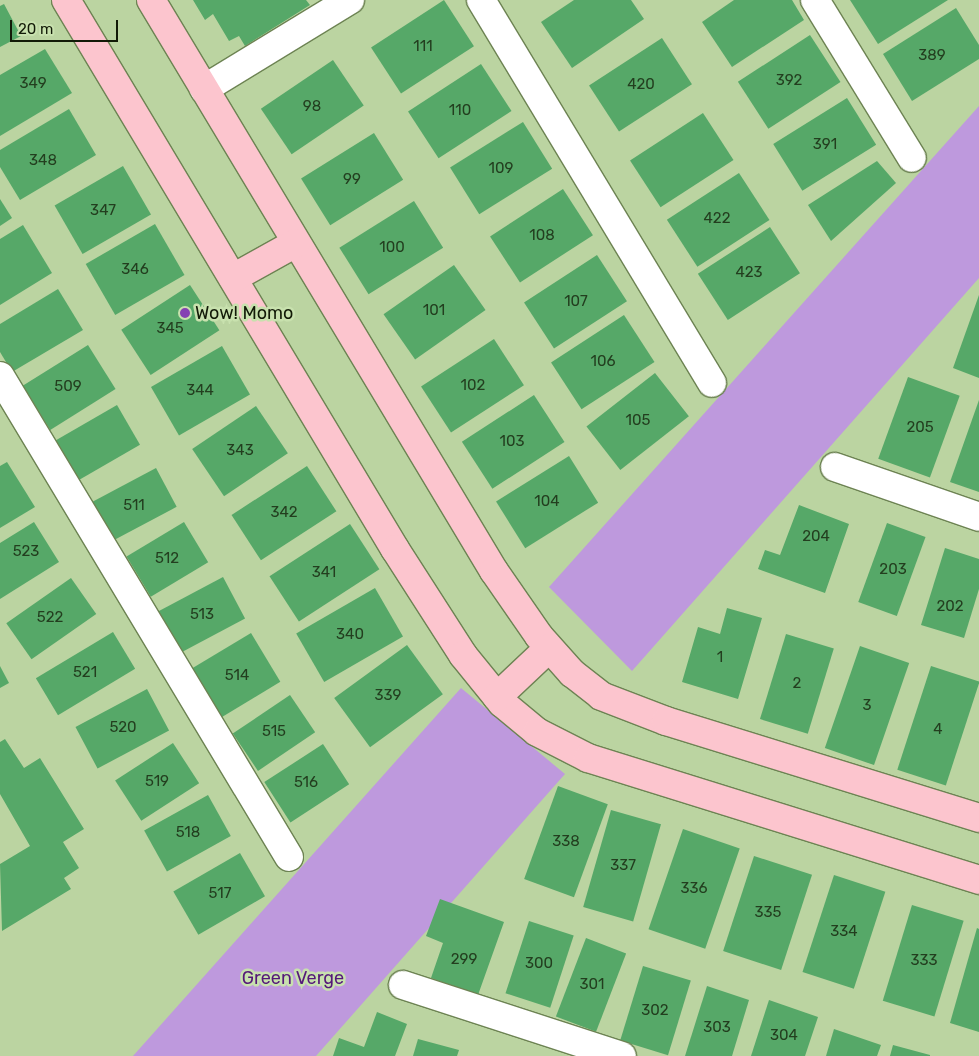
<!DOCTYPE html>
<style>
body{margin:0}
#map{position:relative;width:979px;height:1056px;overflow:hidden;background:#bbd4a1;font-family:Rubik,sans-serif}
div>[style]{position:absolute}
.green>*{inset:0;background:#be99dd}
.building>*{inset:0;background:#56a868;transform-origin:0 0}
.roads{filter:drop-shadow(1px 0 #6d8353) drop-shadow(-1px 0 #6d8353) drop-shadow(0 1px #6d8353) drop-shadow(0 -1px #6d8353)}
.minor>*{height:28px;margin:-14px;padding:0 14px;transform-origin:14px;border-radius:14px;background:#fff}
.major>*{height:28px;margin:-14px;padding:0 14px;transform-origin:14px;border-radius:14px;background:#fcc5ce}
.dots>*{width:14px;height:14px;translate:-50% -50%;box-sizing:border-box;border:2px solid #c8e1ae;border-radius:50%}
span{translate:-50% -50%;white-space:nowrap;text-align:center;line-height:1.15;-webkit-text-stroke:5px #c8e1ae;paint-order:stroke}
.number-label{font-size:15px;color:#233e1f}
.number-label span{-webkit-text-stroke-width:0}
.poi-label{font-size:18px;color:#121a07}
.left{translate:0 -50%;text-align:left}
.park-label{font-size:18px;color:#551879}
.scale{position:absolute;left:10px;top:20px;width:108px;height:22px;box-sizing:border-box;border:2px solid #121a07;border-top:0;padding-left:6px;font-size:15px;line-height:18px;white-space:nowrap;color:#121a07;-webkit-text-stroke:4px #c8e1ae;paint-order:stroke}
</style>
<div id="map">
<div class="green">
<div style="clip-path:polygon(979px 106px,979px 278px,632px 671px,549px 587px)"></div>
<div style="clip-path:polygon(461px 688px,565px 774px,316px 1056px,133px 1056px)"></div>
</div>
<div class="building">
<div style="clip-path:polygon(193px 0,306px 0,310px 5px,245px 46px,239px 36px,229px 41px,213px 14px,205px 20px)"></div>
<div style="left:444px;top:0;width:55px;height:87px;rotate:57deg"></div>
<div style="clip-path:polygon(574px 0,631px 0,644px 19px,572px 68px,541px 22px)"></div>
<div style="clip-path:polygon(734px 0,792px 0,804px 20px,732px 67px,702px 22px)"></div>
<div style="clip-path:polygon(850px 0,948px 0,878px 44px)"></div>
<div style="clip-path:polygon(4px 4px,21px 36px,0 47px,0 6px)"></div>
<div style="clip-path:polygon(956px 8px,979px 45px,979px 59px,912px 101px,883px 54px)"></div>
<div style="left:810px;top:35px;width:56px;height:86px;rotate:57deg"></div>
<div style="left:662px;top:38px;width:55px;height:87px;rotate:57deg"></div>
<div style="clip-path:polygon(45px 49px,72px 93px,0 136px,0 75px)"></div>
<div style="left:333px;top:60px;width:55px;height:87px;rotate:56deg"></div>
<div style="left:481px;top:64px;width:56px;height:87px;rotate:57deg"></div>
<div style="left:847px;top:98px;width:55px;height:87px;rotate:58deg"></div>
<div style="clip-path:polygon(69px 109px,96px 155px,20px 200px,0 167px,0 150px)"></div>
<div style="left:703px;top:113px;width:56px;height:87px;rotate:57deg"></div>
<div style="left:523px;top:122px;width:55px;height:86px;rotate:58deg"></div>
<div style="left:374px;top:133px;width:55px;height:86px;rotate:58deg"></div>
<div style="clip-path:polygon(877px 161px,896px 183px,831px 241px,808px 205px)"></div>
<div style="left:123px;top:166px;width:56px;height:79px;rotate:60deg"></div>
<div style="left:739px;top:173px;width:56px;height:86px;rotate:57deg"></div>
<div style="left:563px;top:189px;width:55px;height:87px;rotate:57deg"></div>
<div style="clip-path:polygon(0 199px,12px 218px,0 226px)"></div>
<div style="left:414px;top:201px;width:55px;height:88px;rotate:58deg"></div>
<div style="left:155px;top:224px;width:59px;height:80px;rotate:60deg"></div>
<div style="clip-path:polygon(23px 225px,52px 273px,0 305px,0 239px)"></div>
<div style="left:770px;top:227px;width:55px;height:86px;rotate:57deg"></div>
<div style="left:597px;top:255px;width:55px;height:87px;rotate:57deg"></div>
<div style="left:454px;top:265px;width:55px;height:86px;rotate:55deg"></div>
<div style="left:190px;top:285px;width:54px;height:82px;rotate:57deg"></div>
<div style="clip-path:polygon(58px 289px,83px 330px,12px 372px,0 352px,0 324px)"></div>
<div style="clip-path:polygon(979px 295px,979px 378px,953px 368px)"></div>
<div style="left:624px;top:315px;width:56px;height:87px;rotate:57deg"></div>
<div style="left:494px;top:339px;width:55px;height:87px;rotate:57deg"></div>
<div style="left:88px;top:345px;width:52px;height:77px;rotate:58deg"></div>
<div style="left:222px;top:346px;width:56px;height:82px;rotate:60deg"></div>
<div style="left:655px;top:373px;width:55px;height:87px;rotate:52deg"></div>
<div style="left:908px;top:377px;width:55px;height:87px;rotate:20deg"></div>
<div style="left:534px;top:395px;width:56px;height:86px;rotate:57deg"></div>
<div style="clip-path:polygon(979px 400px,979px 492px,950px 482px)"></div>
<div style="left:117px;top:405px;width:46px;height:76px;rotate:60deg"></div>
<div style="left:256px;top:406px;width:57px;height:77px;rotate:56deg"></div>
<div style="left:569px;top:456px;width:55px;height:86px;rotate:58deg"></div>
<div style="clip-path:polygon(7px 462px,35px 507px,0 528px,0 466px)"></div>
<div style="left:307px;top:466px;width:54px;height:90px;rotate:57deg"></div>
<div style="left:156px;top:468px;width:44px;height:74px;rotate:62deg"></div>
<div style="clip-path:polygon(799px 505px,849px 524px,825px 593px,758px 569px,765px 550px,780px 555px)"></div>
<div style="clip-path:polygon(34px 522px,59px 562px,0 599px,0 543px)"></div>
<div style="left:184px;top:522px;width:47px;height:67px;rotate:59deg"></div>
<div style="left:887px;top:523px;width:41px;height:84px;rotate:20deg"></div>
<div style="left:350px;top:524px;width:54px;height:96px;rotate:57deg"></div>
<div style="clip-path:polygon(945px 548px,979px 559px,979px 589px,964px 638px,921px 625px)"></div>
<div style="left:223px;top:577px;width:47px;height:73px;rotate:62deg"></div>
<div style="left:71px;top:578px;width:44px;height:79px;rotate:55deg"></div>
<div style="left:375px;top:588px;width:56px;height:91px;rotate:60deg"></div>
<div style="clip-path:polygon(727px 608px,762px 618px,738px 699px,682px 682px,698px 627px,720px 634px)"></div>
<div style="left:113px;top:632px;width:43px;height:90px;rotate:59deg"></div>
<div style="left:251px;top:633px;width:57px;height:69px;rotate:59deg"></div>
<div style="left:786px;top:634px;width:50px;height:89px;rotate:17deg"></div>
<div style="left:407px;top:645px;width:61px;height:90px;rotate:54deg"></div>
<div style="left:860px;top:646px;width:52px;height:108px;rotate:19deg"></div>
<div style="clip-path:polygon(0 666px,9px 683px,0 688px)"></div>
<div style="left:931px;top:666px;width:51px;height:109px;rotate:18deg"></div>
<div style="left:147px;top:689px;width:47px;height:81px;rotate:62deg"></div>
<div style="left:290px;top:695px;width:45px;height:69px;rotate:56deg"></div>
<div style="clip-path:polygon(5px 739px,24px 768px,40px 758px,84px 829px,63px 842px,79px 868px,64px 878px,71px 889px,2px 931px,0 864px,30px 846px,0 794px,0 742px)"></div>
<div style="left:173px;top:743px;width:48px;height:69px;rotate:57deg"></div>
<div style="left:323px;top:744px;width:48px;height:70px;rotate:57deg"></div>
<div style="left:558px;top:786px;width:53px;height:99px;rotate:20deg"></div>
<div style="left:208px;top:795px;width:47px;height:73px;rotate:61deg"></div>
<div style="left:611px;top:810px;width:52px;height:101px;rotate:16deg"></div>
<div style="left:683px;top:829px;width:60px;height:106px;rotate:19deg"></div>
<div style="left:240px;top:853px;width:50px;height:77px;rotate:60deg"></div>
<div style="left:754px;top:856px;width:61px;height:100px;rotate:18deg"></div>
<div style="left:834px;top:875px;width:54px;height:102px;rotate:18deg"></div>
<div style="clip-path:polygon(440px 899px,504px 922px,478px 995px,431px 978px,443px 943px,426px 936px)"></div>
<div style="left:912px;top:905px;width:54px;height:100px;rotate:17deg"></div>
<div style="left:529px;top:921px;width:47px;height:76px;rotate:18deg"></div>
<div style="clip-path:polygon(977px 928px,979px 929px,979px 1032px,950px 1023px)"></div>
<div style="left:586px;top:938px;width:43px;height:84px;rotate:21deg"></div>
<div style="left:643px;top:966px;width:50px;height:78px;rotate:17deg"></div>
<div style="clip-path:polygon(707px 986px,749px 1000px,732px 1056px,685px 1056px)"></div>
<div style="clip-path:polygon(769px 1000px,818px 1017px,805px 1056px,751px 1056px)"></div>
<div style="clip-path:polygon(377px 1012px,407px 1024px,395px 1056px,333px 1056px,339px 1038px,364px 1047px)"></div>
<div style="clip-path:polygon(834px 1029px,881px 1045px,877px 1056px,826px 1056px)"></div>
<div style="clip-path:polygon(418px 1039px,459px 1050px,457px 1056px,413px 1056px)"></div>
<div style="clip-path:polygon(893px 1045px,930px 1055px,930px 1056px,890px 1056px)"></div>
</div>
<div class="roads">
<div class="minor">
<div style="left:481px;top:0;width:447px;rotate:58.9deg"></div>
<div style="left:815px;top:0;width:185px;rotate:58.5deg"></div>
<div style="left:204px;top:89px;width:171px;rotate:-31.4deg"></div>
<div style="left:0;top:376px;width:561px;rotate:59deg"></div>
<div style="left:835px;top:467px;width:152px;rotate:19.1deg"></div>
<div style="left:403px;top:985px;width:230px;rotate:18deg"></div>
</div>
<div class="major">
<div style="left:66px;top:0;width:640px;rotate:59.07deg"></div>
<div style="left:395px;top:549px;width:126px;rotate:57.3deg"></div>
<div style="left:463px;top:655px;width:62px;rotate:50.9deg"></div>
<div style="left:502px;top:703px;width:45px;rotate:39.6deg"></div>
<div style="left:537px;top:732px;width:57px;rotate:27deg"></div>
<div style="left:588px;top:758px;width:410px;rotate:17.3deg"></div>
<div style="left:151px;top:0;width:666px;rotate:59.01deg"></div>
<div style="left:494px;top:571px;width:79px;rotate:55.3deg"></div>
<div style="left:539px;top:636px;width:50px;rotate:48.3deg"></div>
<div style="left:572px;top:673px;width:37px;rotate:38deg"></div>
<div style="left:601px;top:696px;width:70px;rotate:21deg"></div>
<div style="left:666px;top:721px;width:328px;rotate:17.2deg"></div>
<div style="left:233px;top:278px;width:72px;rotate:-29.1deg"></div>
<div style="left:497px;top:697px;width:71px;rotate:-43.3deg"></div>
</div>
</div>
<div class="dots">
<div style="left:185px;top:313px;background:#8540b3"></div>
</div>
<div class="number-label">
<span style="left:423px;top:47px">111</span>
<span style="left:932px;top:56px">389</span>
<span style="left:789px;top:81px">392</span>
<span style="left:33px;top:84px">349</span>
<span style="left:641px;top:85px">420</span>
<span style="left:312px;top:107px">98</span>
<span style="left:460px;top:111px">110</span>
<span style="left:825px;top:145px">391</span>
<span style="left:43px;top:161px">348</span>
<span style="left:501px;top:169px">109</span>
<span style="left:352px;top:180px">99</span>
<span style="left:103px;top:211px">347</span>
<span style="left:717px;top:219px">422</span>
<span style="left:542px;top:236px">108</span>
<span style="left:392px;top:248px">100</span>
<span style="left:135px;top:270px">346</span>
<span style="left:749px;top:273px">423</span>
<span style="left:576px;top:302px">107</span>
<span style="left:434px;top:311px">101</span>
<span style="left:170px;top:329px">345</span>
<span style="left:603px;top:362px">106</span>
<span style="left:473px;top:386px">102</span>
<span style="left:68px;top:387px">509</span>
<span style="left:200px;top:391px">344</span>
<span style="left:638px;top:421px">105</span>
<span style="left:920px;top:428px">205</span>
<span style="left:512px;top:442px">103</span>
<span style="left:240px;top:451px">343</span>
<span style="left:547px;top:502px">104</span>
<span style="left:134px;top:506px">511</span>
<span style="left:284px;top:513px">342</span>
<span style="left:816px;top:537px">204</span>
<span style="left:26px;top:552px">523</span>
<span style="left:167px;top:559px">512</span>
<span style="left:893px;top:570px">203</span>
<span style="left:324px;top:573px">341</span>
<span style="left:950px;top:607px">202</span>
<span style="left:202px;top:615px">513</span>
<span style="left:50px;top:618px">522</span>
<span style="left:350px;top:635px">340</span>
<span style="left:720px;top:658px">1</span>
<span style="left:85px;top:673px">521</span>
<span style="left:237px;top:676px">514</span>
<span style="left:797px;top:684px">2</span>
<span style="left:388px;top:696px">339</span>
<span style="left:867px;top:706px">3</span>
<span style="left:123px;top:728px">520</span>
<span style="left:938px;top:730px">4</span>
<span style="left:274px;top:732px">515</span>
<span style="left:157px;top:782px">519</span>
<span style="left:306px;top:783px">516</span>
<span style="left:188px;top:833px">518</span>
<span style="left:566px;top:842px">338</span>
<span style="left:623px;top:866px">337</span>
<span style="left:694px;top:889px">336</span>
<span style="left:220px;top:894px">517</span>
<span style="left:768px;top:913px">335</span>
<span style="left:844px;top:932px">334</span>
<span style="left:464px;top:960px">299</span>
<span style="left:924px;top:961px">333</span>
<span style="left:539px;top:964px">300</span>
<span style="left:592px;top:985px">301</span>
<span style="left:655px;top:1011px">302</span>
<span style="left:717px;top:1028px">303</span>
<span style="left:784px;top:1036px">304</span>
</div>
<div class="poi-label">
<span class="left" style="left:195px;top:313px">Wow! Momo</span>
</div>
<div class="park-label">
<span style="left:293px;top:978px">Green Verge</span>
</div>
<div class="scale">20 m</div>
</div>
